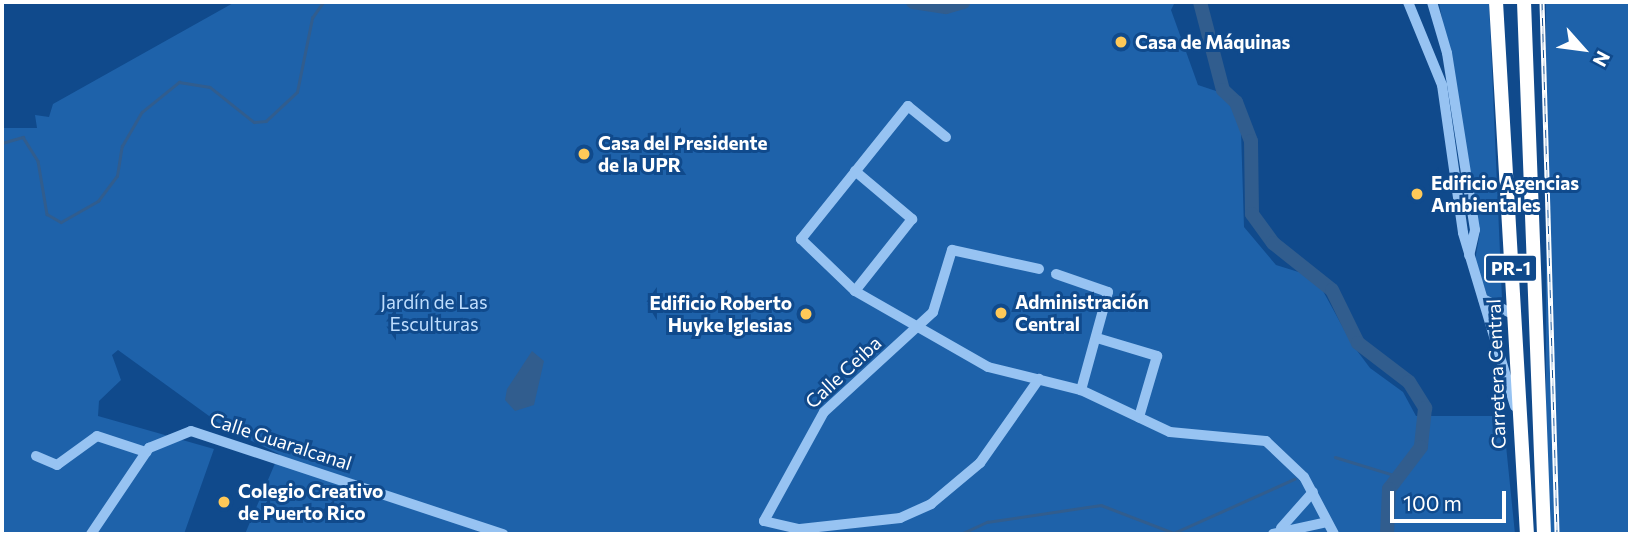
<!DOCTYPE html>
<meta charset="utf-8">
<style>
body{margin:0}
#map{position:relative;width:1632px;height:536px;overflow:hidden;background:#104a8c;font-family:Commissioner,sans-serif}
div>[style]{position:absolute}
.green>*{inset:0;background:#1e62aa;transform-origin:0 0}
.water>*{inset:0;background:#315d8e}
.stream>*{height:2.5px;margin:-1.25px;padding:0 1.25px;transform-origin:1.25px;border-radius:1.25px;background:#315d8e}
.river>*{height:14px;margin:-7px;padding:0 7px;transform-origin:7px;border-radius:7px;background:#315d8e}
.minor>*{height:10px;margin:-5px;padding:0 5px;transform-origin:5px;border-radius:5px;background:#97c3f2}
.highway>*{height:14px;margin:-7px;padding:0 7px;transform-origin:7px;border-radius:7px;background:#fff}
.rail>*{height:5px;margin-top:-2.5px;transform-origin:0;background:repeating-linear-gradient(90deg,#104a8c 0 8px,#fff 0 16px);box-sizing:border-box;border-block:2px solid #fff}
.dots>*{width:19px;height:19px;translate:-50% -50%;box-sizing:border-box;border:4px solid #104a8c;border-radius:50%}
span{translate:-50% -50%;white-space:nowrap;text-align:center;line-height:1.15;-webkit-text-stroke:6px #104a8c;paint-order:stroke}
.shield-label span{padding:2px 5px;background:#104a8c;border:2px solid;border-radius:5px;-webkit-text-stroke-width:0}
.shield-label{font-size:18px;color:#fff;font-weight:700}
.poi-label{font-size:19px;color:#fff;font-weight:700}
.left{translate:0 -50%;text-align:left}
.right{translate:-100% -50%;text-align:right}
.park-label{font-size:19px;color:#beddfd}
.street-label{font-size:19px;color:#fff}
.frame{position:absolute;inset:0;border:4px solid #fff;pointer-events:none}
.north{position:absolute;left:1548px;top:14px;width:70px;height:70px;-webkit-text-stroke:5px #104a8c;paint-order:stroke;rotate:118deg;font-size:19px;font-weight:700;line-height:28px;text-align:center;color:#fff}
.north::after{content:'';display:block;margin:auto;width:24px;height:32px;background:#fff;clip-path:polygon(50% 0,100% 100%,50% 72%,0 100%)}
.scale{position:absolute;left:1390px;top:491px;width:116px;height:32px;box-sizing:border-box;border:4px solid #fff;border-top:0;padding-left:9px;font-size:21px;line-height:24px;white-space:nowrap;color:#fff;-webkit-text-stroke:5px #104a8c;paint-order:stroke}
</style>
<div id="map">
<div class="green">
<div style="clip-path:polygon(235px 2px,1175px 2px,1171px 10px,1198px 85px,1240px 99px,1244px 227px,1276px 265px,1305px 274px,1323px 291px,1352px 344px,1370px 368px,1403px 392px,1416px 416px,1503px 416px,1515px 534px,245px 534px,279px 454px,227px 429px,118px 350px,112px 355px,121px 380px,99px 401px,98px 416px,214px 449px,184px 534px,2px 534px,2px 128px,37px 128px,35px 115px,49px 117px,53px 104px)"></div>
<div style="clip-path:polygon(1439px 2px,1489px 2px,1504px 344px,1475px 260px,1480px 232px)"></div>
<div style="left:1546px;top:2px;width:84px;height:532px"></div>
</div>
<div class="water">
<div style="clip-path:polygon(532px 351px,544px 361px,534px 405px,515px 411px,505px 400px,507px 389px)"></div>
</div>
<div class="stream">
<div style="left:2px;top:143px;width:22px;rotate:-16deg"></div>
<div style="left:23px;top:137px;width:28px;rotate:58deg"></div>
<div style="left:38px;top:161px;width:54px;rotate:80.4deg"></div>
<div style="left:47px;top:214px;width:16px;rotate:30deg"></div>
<div style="left:61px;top:222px;width:43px;rotate:-29.6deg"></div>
<div style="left:98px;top:201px;width:31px;rotate:-53deg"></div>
<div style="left:117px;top:176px;width:30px;rotate:-81deg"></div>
<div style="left:122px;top:146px;width:39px;rotate:-60deg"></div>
<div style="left:142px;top:112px;width:48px;rotate:-39deg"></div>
<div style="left:179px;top:82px;width:31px;rotate:9deg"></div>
<div style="left:210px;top:87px;width:56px;rotate:38.5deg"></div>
<div style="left:254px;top:122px;width:12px;rotate:-5deg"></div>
<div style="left:266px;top:121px;width:42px;rotate:-43.1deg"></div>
<div style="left:297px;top:92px;width:76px;rotate:-78.5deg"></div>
<div style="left:312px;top:18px;width:19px;rotate:-55deg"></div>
<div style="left:1335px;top:457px;width:65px;rotate:17deg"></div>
<div style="left:961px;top:534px;width:29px;rotate:-25deg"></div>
<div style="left:987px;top:522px;width:115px;rotate:-8.5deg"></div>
<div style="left:1101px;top:505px;width:78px;rotate:21deg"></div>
<div style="left:1174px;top:533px;width:132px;rotate:-24.2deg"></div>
</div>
<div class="river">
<div style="left:913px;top:2px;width:33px;rotate:9deg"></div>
<div style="left:946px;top:7px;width:18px;rotate:-16deg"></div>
<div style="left:1200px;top:2px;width:91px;rotate:75.4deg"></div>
<div style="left:1223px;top:90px;width:18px;rotate:43deg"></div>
<div style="left:1236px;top:102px;width:42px;rotate:69deg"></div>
<div style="left:1251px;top:141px;width:73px;rotate:89.2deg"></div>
<div style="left:1252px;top:214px;width:36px;rotate:54deg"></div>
<div style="left:1273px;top:243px;width:75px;rotate:38.5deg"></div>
<div style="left:1332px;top:290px;width:59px;rotate:63.9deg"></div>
<div style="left:1358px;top:343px;width:64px;rotate:37.4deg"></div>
<div style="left:1409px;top:382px;width:31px;rotate:58deg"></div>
<div style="left:1425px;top:408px;width:39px;rotate:96deg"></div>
<div style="left:1421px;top:447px;width:53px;rotate:127.3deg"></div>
<div style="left:1389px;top:489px;width:45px;rotate:92.5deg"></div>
</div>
<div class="minor">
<div style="left:1408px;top:2px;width:90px;rotate:67.7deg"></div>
<div style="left:1442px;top:85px;width:149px;rotate:81.9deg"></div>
<div style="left:1463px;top:233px;width:181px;rotate:73.3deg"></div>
<div style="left:1432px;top:2px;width:53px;rotate:73.6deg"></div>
<div style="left:1447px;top:53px;width:179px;rotate:81deg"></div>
<div style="left:1475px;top:230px;width:26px;rotate:103deg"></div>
<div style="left:946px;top:137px;width:49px;rotate:-140.8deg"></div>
<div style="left:908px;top:106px;width:171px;rotate:128.8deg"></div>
<div style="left:801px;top:239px;width:75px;rotate:43.9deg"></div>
<div style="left:855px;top:291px;width:153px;rotate:29.7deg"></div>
<div style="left:988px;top:367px;width:96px;rotate:13.9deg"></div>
<div style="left:1081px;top:390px;width:98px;rotate:25.3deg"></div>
<div style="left:1170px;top:432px;width:96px;rotate:5.4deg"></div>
<div style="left:1266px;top:441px;width:52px;rotate:43.5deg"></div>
<div style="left:1304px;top:477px;width:64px;rotate:62.2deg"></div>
<div style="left:855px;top:171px;width:75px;rotate:40.1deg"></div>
<div style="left:912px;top:219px;width:92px;rotate:128.4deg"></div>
<div style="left:1056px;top:274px;width:55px;rotate:19.1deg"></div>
<div style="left:1108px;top:292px;width:102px;rotate:105.4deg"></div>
<div style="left:1483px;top:299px;width:31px;rotate:27deg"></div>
<div style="left:1097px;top:338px;width:63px;rotate:16.7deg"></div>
<div style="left:1157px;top:356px;width:64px;rotate:106.4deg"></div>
<div style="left:36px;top:456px;width:23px;rotate:23deg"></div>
<div style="left:57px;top:465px;width:49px;rotate:-35.9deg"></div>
<div style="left:97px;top:436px;width:52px;rotate:18.1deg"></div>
<div style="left:764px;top:521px;width:124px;rotate:-61.2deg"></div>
<div style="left:824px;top:412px;width:148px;rotate:-42.5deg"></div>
<div style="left:933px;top:312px;width:65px;rotate:-73deg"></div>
<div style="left:952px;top:250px;width:89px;rotate:12.3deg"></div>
<div style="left:764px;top:521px;width:37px;rotate:13deg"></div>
<div style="left:800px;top:529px;width:101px;rotate:-6.3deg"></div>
<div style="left:900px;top:518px;width:34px;rotate:-24deg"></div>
<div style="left:931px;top:504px;width:64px;rotate:-39.9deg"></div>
<div style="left:980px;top:463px;width:103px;rotate:-54.9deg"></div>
<div style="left:1281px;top:528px;width:48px;rotate:-48.4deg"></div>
<div style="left:91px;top:534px;width:104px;rotate:-56deg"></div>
<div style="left:149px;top:448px;width:45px;rotate:-22deg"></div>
<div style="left:191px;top:431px;width:329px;rotate:18.3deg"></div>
<div style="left:1273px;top:534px;width:55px;rotate:-12.5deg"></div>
</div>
<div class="highway">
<div style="left:1496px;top:2px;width:533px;rotate:86.67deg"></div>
<div style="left:1524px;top:2px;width:532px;rotate:87.85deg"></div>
</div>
<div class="rail">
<div style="left:1542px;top:2px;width:532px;rotate:88.38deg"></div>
</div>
<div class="dots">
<div style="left:1121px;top:42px;background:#ffc958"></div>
<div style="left:584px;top:154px;background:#ffc958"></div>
<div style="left:1417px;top:194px;background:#ffc958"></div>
<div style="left:1001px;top:313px;background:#ffc958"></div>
<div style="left:806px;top:314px;background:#ffc958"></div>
<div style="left:224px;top:502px;background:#ffc958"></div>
</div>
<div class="shield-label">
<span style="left:1511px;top:268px">PR-1</span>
</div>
<div class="poi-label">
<span class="left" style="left:1135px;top:42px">Casa de Máquinas</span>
<span class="left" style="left:598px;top:154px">Casa del Presidente<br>de la UPR</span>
<span class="left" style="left:1431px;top:194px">Edificio Agencias<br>Ambientales</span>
<span class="left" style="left:1015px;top:313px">Administración<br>Central</span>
<span class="right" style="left:792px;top:314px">Edificio Roberto<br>Huyke Iglesias</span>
<span class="left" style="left:238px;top:502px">Colegio Creativo<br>de Puerto Rico</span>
</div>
<div class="park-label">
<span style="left:434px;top:313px">Jardín de Las<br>Esculturas</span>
</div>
<div class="street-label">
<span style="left:843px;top:372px;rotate:-43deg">Calle Ceiba</span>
<span style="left:1496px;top:374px;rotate:-92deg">Carretera Central</span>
<span style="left:281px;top:441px;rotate:18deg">Calle Guaralcanal</span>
</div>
<div class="frame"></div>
<div class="north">N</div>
<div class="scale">100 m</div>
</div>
